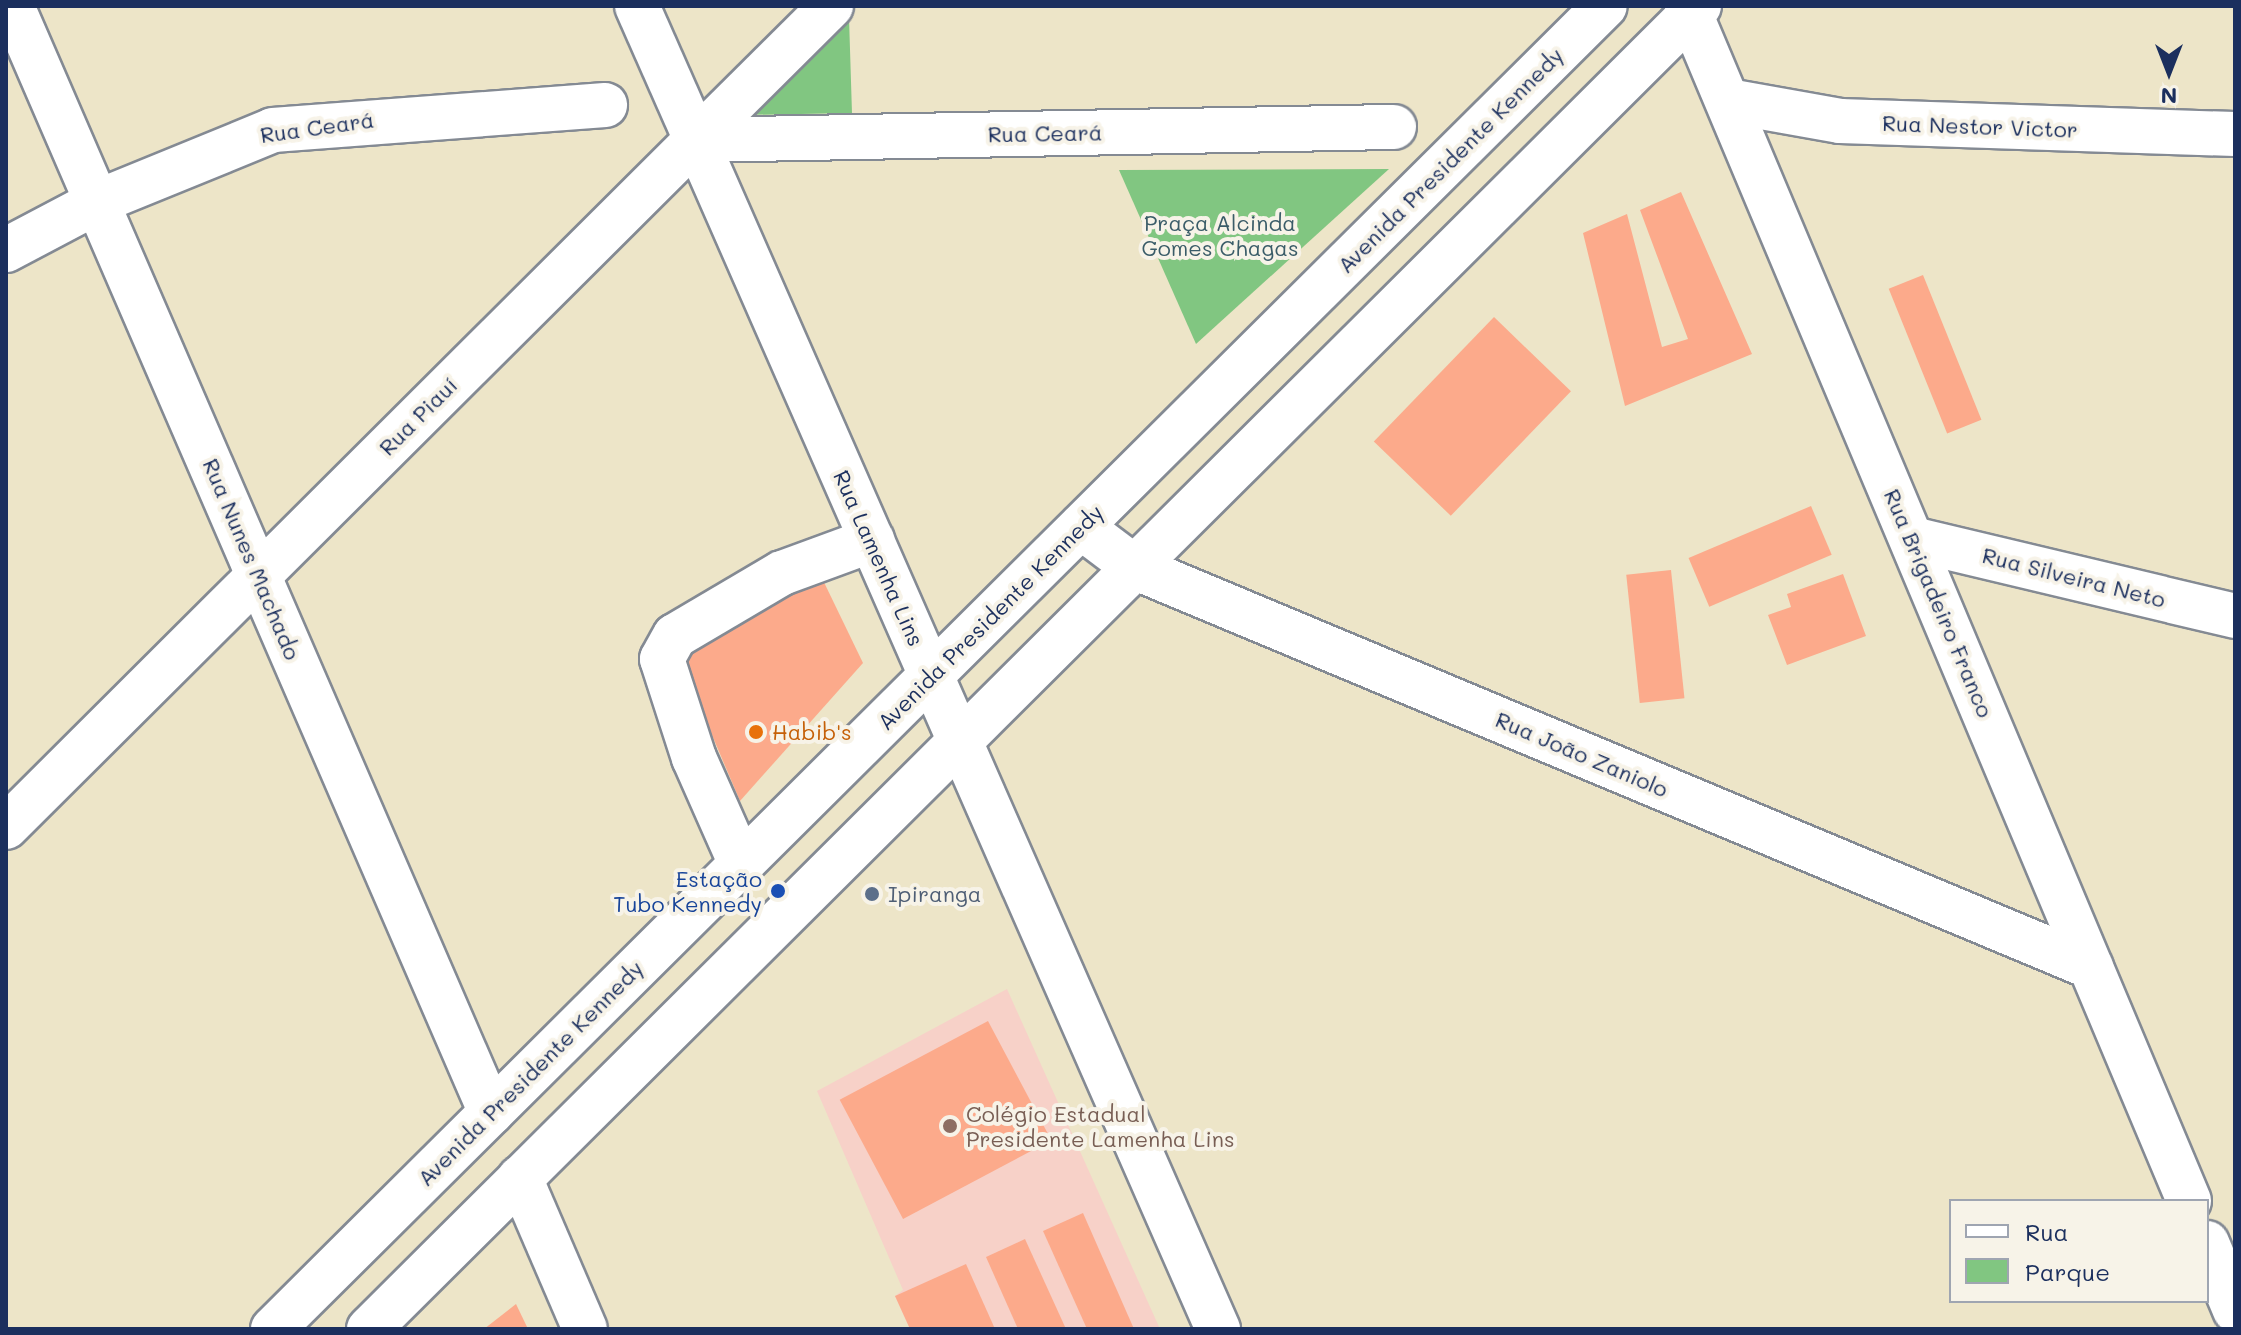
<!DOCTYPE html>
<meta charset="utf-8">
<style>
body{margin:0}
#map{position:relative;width:2241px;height:1335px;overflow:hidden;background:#ede5c8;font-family:Mali,sans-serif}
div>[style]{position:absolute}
.built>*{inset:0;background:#f7d1c8}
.green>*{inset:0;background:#81c681}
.building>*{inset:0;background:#fcaa8b;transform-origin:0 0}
.roads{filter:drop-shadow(2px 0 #848a93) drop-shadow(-2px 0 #848a93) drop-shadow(0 2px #848a93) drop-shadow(0 -2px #848a93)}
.minor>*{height:44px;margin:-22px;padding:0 22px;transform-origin:22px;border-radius:22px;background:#fff}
.major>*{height:44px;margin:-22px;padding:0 22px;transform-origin:22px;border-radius:22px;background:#fff}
.dots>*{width:22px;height:22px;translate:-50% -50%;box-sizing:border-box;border:4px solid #f7f3e8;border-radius:50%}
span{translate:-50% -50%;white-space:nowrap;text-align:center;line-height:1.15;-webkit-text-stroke:8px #f7f3e8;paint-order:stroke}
.street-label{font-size:22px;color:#1b2f5e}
.park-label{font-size:22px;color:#3a5c68}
.food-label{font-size:22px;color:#c56008}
.left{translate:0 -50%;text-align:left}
.transit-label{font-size:22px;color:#164399}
.right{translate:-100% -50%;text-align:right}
.service-label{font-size:22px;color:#4e5e75}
.education-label{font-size:22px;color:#785e54}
.frame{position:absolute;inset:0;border:8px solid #1b2f5e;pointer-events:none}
.legend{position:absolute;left:1949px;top:1199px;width:260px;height:104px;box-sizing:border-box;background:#f7f3e8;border:2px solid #9fa5b1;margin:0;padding:10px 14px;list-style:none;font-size:24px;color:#1b2f5e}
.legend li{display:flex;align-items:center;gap:16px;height:40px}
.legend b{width:40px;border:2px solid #9fa5b1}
.north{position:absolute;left:2129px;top:32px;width:80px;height:80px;-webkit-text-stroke:6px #f7f3e8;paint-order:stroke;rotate:180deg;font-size:22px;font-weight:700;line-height:32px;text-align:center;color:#1b2f5e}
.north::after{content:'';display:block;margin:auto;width:28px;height:36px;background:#1b2f5e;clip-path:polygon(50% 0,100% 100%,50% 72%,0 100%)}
</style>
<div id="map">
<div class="built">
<div style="clip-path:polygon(1007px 989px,1160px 1329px,910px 1329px,895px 1296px,903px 1290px,817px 1091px)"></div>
</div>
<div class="green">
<div style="clip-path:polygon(849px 18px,852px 113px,743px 115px)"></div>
<div style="clip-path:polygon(1389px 169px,1196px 344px,1119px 170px)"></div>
</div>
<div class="building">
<div style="clip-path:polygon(1681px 192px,1752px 354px,1625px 406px,1583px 233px,1627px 214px,1662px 347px,1688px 339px,1640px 210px)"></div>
<div style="left:1923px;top:275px;width:156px;height:37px;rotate:68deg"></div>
<div style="left:1494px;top:317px;width:107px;height:173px;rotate:44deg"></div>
<div style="left:1811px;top:506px;width:53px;height:133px;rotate:67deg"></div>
<div style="left:1671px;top:570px;width:129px;height:45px;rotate:84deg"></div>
<div style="clip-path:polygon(820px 574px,863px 663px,740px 801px,678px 655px)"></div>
<div style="clip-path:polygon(1843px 574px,1866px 636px,1787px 665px,1768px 615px,1791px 607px,1787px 594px)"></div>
<div style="left:988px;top:1021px;width:135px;height:168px;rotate:62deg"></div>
<div style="clip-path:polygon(1083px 1213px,1134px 1329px,1087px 1329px,1043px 1231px)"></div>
<div style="clip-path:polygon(1025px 1239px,1066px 1329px,1018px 1329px,986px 1257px)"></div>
<div style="clip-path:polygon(966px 1264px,995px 1329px,910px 1329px,895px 1296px)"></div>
<div style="clip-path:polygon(516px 1304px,528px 1329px,484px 1329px)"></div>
</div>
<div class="roads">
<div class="minor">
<div style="left:12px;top:6px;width:1206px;rotate:66.6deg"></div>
<div style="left:637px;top:6px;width:146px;rotate:66.2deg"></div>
<div style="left:1728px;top:101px;width:114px;rotate:10.1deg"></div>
<div style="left:1840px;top:121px;width:395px;rotate:1.9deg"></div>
<div style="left:696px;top:140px;width:698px;rotate:-1.07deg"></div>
<div style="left:6px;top:250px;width:103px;rotate:-27.8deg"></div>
<div style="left:97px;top:202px;width:190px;rotate:-22.2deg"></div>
<div style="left:273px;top:130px;width:333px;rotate:-4.3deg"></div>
<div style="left:1081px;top:527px;width:66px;rotate:37deg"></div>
<div style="left:1134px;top:567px;width:1037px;rotate:22.68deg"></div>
<div style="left:1912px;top:539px;width:332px;rotate:13.4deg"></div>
<div style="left:6px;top:827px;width:974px;rotate:-44.88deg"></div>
<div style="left:741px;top:864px;width:116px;rotate:-113.9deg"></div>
<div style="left:694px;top:758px;width:104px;rotate:-107.9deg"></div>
<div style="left:662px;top:659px;width:26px;rotate:-61deg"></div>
<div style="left:675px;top:636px;width:124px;rotate:-30.5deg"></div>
<div style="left:782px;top:573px;width:96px;rotate:-20.1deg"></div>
<div style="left:520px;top:1178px;width:164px;rotate:66.7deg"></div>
</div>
<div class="major">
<div style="left:831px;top:6px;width:190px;rotate:135.2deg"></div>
<div style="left:696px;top:140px;width:1299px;rotate:66.3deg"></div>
<div style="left:1687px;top:6px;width:1296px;rotate:67.21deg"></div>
<div style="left:2207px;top:1243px;width:73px;rotate:67.3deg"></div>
<div style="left:273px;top:1329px;width:1877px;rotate:-44.81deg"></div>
<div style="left:369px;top:1329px;width:1876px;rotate:-44.85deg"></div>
</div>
</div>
<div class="dots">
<div style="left:756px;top:732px;background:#e8710a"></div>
<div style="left:778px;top:891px;background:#1a4fb4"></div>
<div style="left:872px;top:894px;background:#5c6f8a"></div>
<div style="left:950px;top:1126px;background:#8d6e63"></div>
</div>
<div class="street-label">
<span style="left:1980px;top:126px;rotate:2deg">Rua Nestor Victor</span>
<span style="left:317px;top:127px;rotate:-8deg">Rua Ceará</span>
<span style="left:1045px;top:133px;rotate:-1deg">Rua Ceará</span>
<span style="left:1450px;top:160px;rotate:-45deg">Avenida Presidente Kennedy</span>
<span style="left:418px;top:416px;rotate:-45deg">Rua Piauí</span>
<span style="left:879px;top:558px;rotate:66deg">Rua Lamenha Lins</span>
<span style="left:252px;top:559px;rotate:67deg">Rua Nunes Machado</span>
<span style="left:2074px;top:577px;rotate:14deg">Rua Silveira Neto</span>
<span style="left:1939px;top:603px;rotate:67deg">Rua Brigadeiro Franco</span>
<span style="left:990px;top:617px;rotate:-45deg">Avenida Presidente Kennedy</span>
<span style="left:1582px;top:754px;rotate:23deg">Rua João Zaniolo</span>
<span style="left:530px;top:1073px;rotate:-45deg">Avenida Presidente Kennedy</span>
</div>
<div class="park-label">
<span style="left:1220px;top:235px">Praça Alcinda<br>Gomes Chagas</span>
</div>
<div class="food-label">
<span class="left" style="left:772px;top:732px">Habib's</span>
</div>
<div class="transit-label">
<span class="right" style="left:762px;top:891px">Estação<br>Tubo Kennedy</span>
</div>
<div class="service-label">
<span class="left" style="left:888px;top:894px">Ipiranga</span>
</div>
<div class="education-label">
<span class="left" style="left:966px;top:1126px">Colégio Estadual<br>Presidente Lamenha Lins</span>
</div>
<div class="frame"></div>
<ul class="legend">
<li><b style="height:10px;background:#fff"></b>Rua</li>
<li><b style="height:22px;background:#81c681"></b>Parque</li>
</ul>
<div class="north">N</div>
</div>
